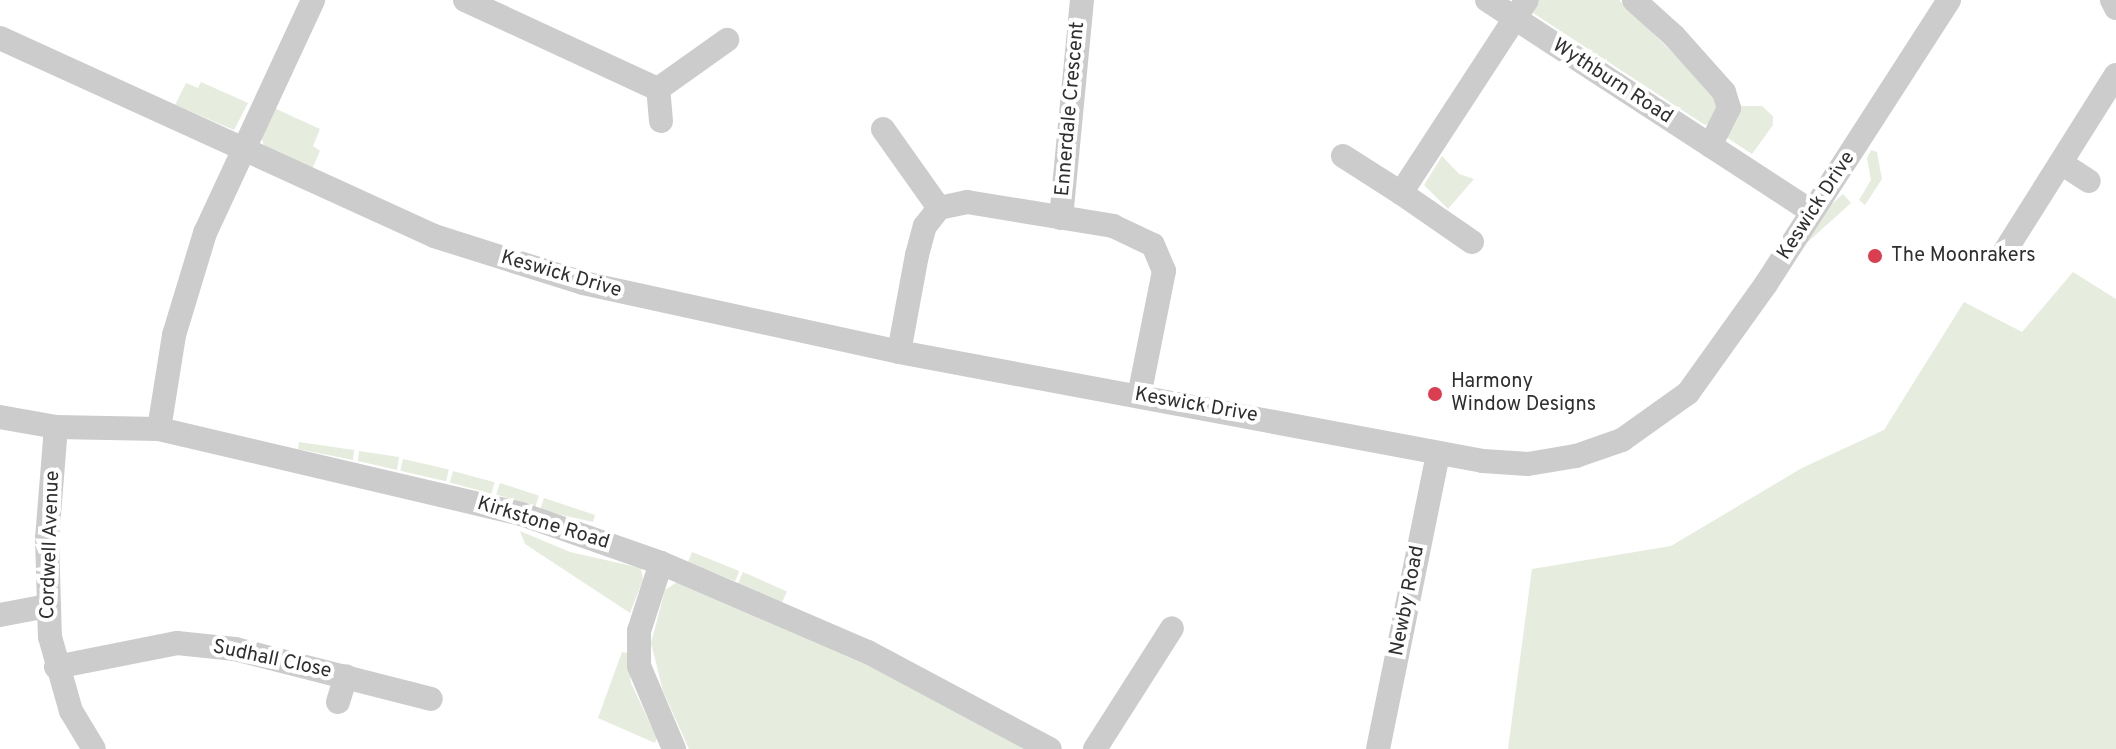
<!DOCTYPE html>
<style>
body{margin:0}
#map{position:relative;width:2116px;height:749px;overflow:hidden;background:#fff;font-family:Overpass,sans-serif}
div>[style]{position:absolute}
.green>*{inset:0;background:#e6ecde;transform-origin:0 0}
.minor>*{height:24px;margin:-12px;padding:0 12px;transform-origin:12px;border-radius:12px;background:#ccc}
.dots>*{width:22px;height:22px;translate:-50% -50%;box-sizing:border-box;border:4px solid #fff;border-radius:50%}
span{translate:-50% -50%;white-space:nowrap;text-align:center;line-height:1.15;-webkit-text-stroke:8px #fff;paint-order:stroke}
.street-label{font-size:20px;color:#2f2f2f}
.poi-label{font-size:20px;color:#2f2f2f}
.left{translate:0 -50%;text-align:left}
</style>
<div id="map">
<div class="green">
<div style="clip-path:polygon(1538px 0,1619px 0,1714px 93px,1718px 106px,1710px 123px,1705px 125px,1533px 13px)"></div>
<div style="clip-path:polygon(201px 82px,248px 103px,234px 130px,175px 105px,186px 83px,198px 88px)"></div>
<div style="clip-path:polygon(1732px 106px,1762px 106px,1773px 116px,1773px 125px,1752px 154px,1726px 137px)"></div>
<div style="clip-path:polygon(274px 108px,320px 129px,313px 146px,320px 151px,312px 169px,264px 146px,261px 136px)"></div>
<div style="clip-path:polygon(1871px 150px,1877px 152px,1882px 179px,1865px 205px,1859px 200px,1871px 180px,1867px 158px)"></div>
<div style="clip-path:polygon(1442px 156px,1459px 174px,1474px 179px,1448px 209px,1424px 185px)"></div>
<div style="left:1843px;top:194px;width:12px;height:74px;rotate:48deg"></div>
<div style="clip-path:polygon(2073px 272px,2116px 299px,2116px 749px,1508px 749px,1532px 569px,1671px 546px,1802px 468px,1884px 430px,1964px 302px,2022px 332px)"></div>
<div style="clip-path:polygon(299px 442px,354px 450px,353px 460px,298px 449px)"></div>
<div style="clip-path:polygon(359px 451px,399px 457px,397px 470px,358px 461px)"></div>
<div style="left:403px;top:459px;width:47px;height:12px;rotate:13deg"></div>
<div style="left:453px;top:471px;width:43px;height:12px;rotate:15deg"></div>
<div style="left:500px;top:483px;width:41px;height:12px;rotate:18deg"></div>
<div style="clip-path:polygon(544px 498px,595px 515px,593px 522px,540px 510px)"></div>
<div style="clip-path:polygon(520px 531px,570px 552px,641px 568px,643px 580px,630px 613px,525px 544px)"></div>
<div style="left:692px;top:552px;width:51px;height:11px;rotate:22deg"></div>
<div style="left:743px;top:572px;width:48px;height:13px;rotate:24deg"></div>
<div style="clip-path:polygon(677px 582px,824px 642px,1029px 749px,689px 749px,663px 691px,651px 643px,665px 590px)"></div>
<div style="clip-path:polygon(622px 652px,628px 653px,631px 683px,657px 738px,655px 743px,598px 718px)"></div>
</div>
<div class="minor">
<div style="left:465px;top:0;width:213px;rotate:24.8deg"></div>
<div style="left:1487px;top:0;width:388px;rotate:33.1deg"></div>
<div style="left:1634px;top:0;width:54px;rotate:42deg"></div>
<div style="left:1674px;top:36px;width:75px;rotate:48.2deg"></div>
<div style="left:1724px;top:92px;width:17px;rotate:73deg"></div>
<div style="left:1729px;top:108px;width:42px;rotate:116.6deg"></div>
<div style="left:2112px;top:0;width:9px;rotate:63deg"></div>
<div style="left:0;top:38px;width:477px;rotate:24.5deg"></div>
<div style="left:434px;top:236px;width:156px;rotate:17.5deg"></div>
<div style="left:583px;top:283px;width:323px;rotate:12.3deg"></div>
<div style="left:899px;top:352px;width:594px;rotate:10.57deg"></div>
<div style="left:1483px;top:461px;width:45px;rotate:3.8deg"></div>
<div style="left:1528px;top:464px;width:49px;rotate:-9.5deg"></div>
<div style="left:1576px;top:456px;width:49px;rotate:-19.2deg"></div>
<div style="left:1622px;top:440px;width:81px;rotate:-35.5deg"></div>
<div style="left:1688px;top:393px;width:134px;rotate:-54.4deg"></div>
<div style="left:1766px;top:284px;width:338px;rotate:-57.2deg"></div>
<div style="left:661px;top:121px;width:32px;rotate:-95deg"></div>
<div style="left:658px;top:89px;width:85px;rotate:-35.4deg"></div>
<div style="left:883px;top:129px;width:97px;rotate:54.7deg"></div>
<div style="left:1343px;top:156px;width:69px;rotate:32.5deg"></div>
<div style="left:2061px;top:163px;width:33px;rotate:33deg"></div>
<div style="left:1061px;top:218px;width:219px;rotate:-84.5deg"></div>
<div style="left:1472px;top:242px;width:86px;rotate:-145.4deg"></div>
<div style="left:1401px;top:193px;width:230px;rotate:-56.9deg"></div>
<div style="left:2005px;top:251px;width:208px;rotate:-57.8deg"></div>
<div style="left:899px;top:352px;width:99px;rotate:-79.5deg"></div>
<div style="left:917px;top:255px;width:30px;rotate:-75deg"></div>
<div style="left:925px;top:226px;width:23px;rotate:-52deg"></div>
<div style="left:939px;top:208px;width:29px;rotate:-12deg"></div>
<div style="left:967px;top:202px;width:148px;rotate:9.3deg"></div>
<div style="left:1113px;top:226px;width:44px;rotate:25.4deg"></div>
<div style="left:1153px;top:245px;width:28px;rotate:67deg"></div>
<div style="left:1164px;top:271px;width:127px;rotate:101.3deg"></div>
<div style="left:0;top:417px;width:57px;rotate:10.1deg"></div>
<div style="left:56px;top:427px;width:103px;rotate:1.1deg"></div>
<div style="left:159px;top:429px;width:372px;rotate:13.2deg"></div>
<div style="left:521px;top:514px;width:148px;rotate:19.3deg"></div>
<div style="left:661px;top:563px;width:225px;rotate:23.3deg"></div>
<div style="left:868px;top:652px;width:206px;rotate:28.1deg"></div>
<div style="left:56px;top:427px;width:111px;rotate:94.6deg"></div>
<div style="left:47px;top:538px;width:99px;rotate:88.3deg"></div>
<div style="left:50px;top:637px;width:77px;rotate:74.2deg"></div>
<div style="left:71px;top:711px;width:44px;rotate:58.8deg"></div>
<div style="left:159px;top:429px;width:95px;rotate:-80.9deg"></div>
<div style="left:174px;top:335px;width:107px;rotate:-73.1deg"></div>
<div style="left:205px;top:233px;width:257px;rotate:-65.1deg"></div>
<div style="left:661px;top:563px;width:71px;rotate:107.9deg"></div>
<div style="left:639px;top:631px;width:35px;rotate:90deg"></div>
<div style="left:639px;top:666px;width:90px;rotate:67.1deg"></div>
<div style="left:0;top:615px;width:48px;rotate:-10.8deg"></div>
<div style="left:56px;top:667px;width:123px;rotate:-11.2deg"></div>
<div style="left:177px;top:643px;width:58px;rotate:5.9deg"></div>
<div style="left:235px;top:649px;width:202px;rotate:14.3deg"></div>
<div style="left:338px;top:702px;width:27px;rotate:-73deg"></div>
<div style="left:1095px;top:749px;width:143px;rotate:-57.5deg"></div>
<div style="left:1378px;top:749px;width:302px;rotate:-78.5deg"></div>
</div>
<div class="dots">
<div style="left:1875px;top:256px;background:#da3e50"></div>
<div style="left:1435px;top:394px;background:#da3e50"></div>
</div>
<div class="street-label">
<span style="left:1612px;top:82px;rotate:33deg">Wythburn Road</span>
<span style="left:1071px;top:109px;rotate:-85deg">Ennerdale Crescent</span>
<span style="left:1817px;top:206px;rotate:-57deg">Keswick Drive</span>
<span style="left:561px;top:275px;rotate:16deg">Keswick Drive</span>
<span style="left:1196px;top:406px;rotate:10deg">Keswick Drive</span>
<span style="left:543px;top:524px;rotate:17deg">Kirkstone Road</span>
<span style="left:51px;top:545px;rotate:-88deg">Cordwell Avenue</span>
<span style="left:1408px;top:601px;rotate:-79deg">Newby Road</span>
<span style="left:272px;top:660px;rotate:12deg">Sudhall Close</span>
</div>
<div class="poi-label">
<span class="left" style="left:1891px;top:256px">The Moonrakers</span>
<span class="left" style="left:1451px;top:394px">Harmony<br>Window Designs</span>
</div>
</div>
